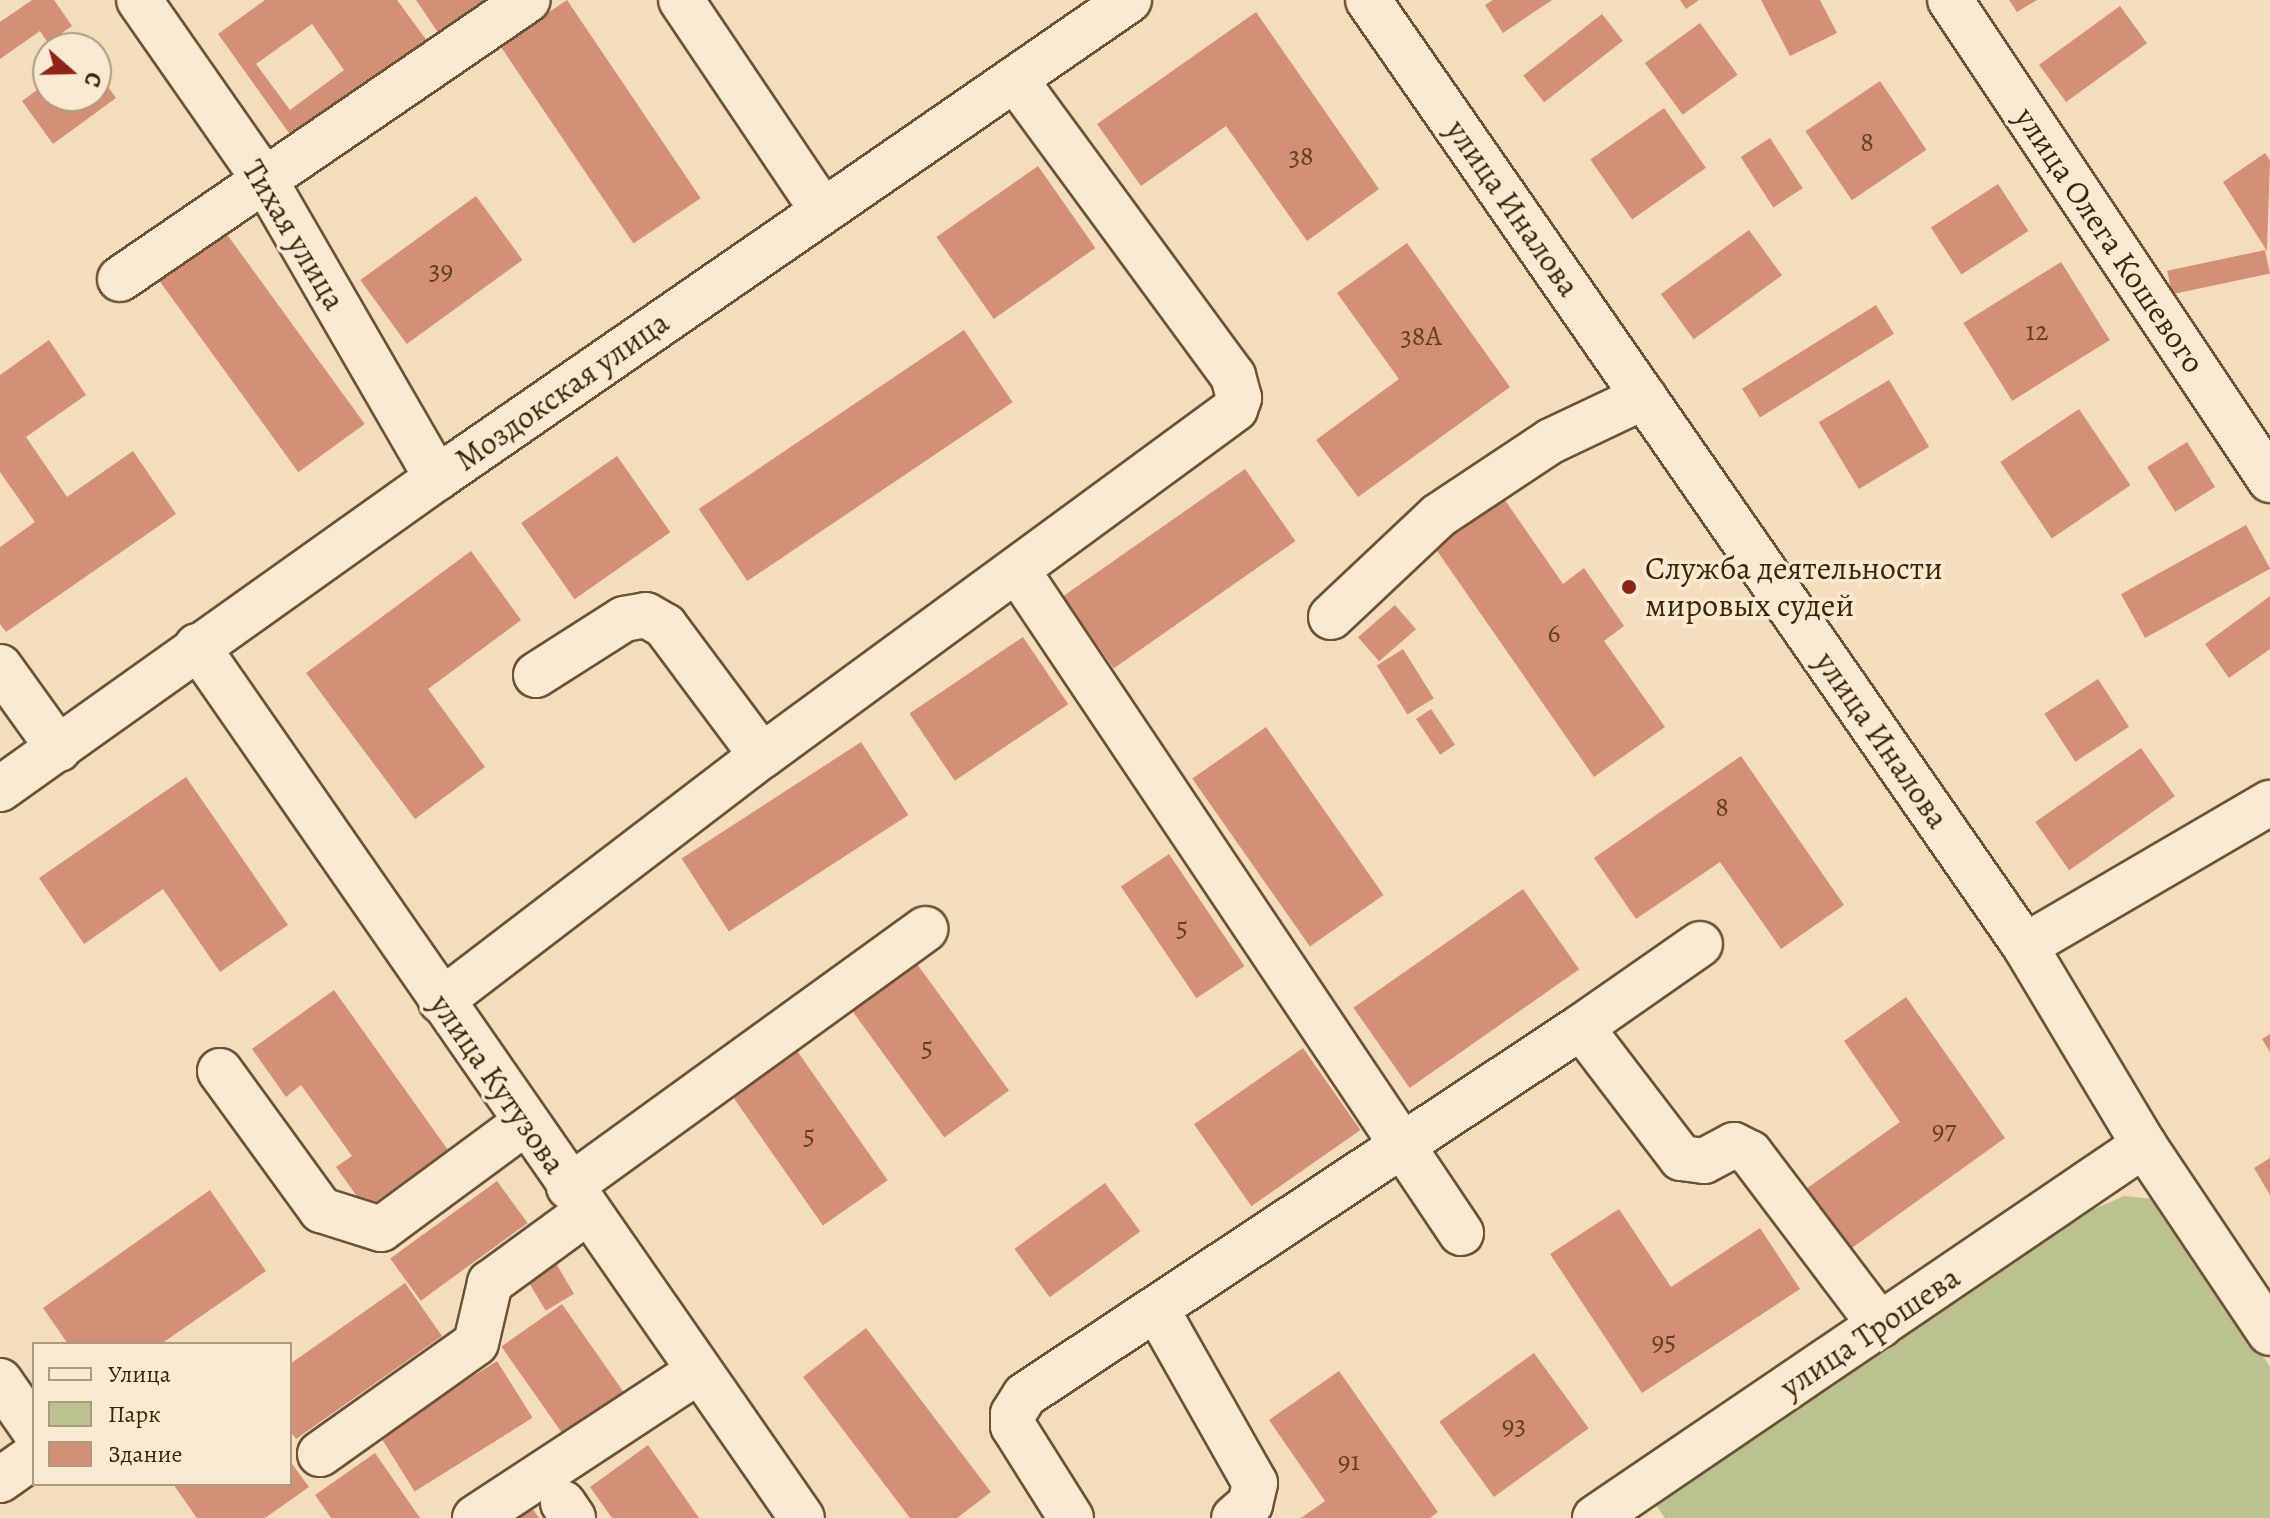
<!DOCTYPE html>
<meta charset="utf-8">
<style>
body{margin:0}
#map{position:relative;width:2270px;height:1518px;overflow:hidden;background:#f4ddbc;font-family:Alegreya,serif}
div>[style]{position:absolute}
.green>*{inset:0;background:#bcc190}
.building>*{inset:0;background:#d39077;transform-origin:0 0}
.roads{filter:drop-shadow(2px 0 #6b5333) drop-shadow(-2px 0 #6b5333) drop-shadow(0 2px #6b5333) drop-shadow(0 -2px #6b5333)}
.minor>*{height:44px;margin:-22px;padding:0 22px;transform-origin:22px;border-radius:22px;background:#f8e9d3}
.dots>*{width:22px;height:22px;translate:-50% -50%;box-sizing:border-box;border:4px solid #f8e9d3;border-radius:50%}
span{translate:-50% -50%;white-space:nowrap;text-align:center;line-height:1.15;-webkit-text-stroke:7px #f8e9d3;paint-order:stroke}
.number-label{font-size:28px;color:#624022}
.number-label span{-webkit-text-stroke-width:0}
.street-label{font-size:32px;color:#3d2505}
.poi-label{font-size:32px;color:#3d2505}
.left{translate:0 -50%;text-align:left}
.legend{position:absolute;left:32px;top:1342px;width:260px;height:144px;box-sizing:border-box;background:#f8e9d3;border:2px solid #ad9b81;margin:0;padding:10px 14px;list-style:none;font-size:24px;color:#3d2505}
.legend li{display:flex;align-items:center;gap:16px;height:40px}
.legend b{width:40px;border:2px solid #ad9b81}
.north{position:absolute;left:32px;top:32px;width:80px;height:80px;box-sizing:border-box;background:#f8e9d3;border:2px solid #ad9b81;border-radius:50%;rotate:110deg;font-size:22px;font-weight:700;line-height:32px;text-align:center;color:#3d2505}
.north::after{content:'';display:block;margin:auto;width:28px;height:36px;background:#8f2418;clip-path:polygon(50% 0,100% 100%,50% 72%,0 100%)}
</style>
<div id="map">
<div class="green">
<div style="clip-path:polygon(2124px 1196px,2155px 1199px,2168px 1208px,2270px 1367px,2270px 1518px,1665px 1518px,1656px 1505px,2071px 1219px)"></div>
</div>
<div class="building">
<div style="clip-path:polygon(32px 0,54px 0,72px 26px,48px 43px,40px 31px,0 59px,0 22px)"></div>
<div style="clip-path:polygon(evenodd,265px 0,397px 0,433px 49px,299px 147px,218px 34px,265px 0,312px 24px,344px 70px,290px 110px,256px 64px,312px 24px)"></div>
<div style="clip-path:polygon(416px 0,495px 0,441px 37px)"></div>
<div style="left:567px;top:0;width:239px;height:81px;rotate:56deg"></div>
<div style="clip-path:polygon(1493px 0,1552px 0,1503px 33px,1485px 5px)"></div>
<div style="clip-path:polygon(1680px 0,1699px 0,1686px 9px)"></div>
<div style="clip-path:polygon(1761px 0,1820px 0,1837px 33px,1790px 56px)"></div>
<div style="clip-path:polygon(2009px 0,2037px 0,2017px 12px)"></div>
<div style="left:2120px;top:6px;width:46px;height:100px;rotate:54deg"></div>
<div style="clip-path:polygon(1256px 12px,1379px 189px,1307px 241px,1226px 126px,1141px 186px,1097px 124px)"></div>
<div style="left:1602px;top:14px;width:34px;height:100px;rotate:52deg"></div>
<div style="left:1700px;top:23px;width:64px;height:68px;rotate:54deg"></div>
<div style="clip-path:polygon(96px 70px,116px 98px,53px 144px,22px 101px,48px 82px,48px 96px,96px 96px)"></div>
<div style="left:1880px;top:81px;width:83px;height:90px;rotate:56deg"></div>
<div style="left:1664px;top:108px;width:73px;height:90px;rotate:55deg"></div>
<div style="left:1770px;top:138px;width:60px;height:35px;rotate:57deg"></div>
<div style="clip-path:polygon(2265px 153px,2270px 160px,2267px 251px,2223px 182px)"></div>
<div style="left:1038px;top:166px;width:100px;height:124px;rotate:55deg"></div>
<div style="left:1998px;top:184px;width:56px;height:80px;rotate:57deg"></div>
<div style="left:476px;top:196px;width:79px;height:143px;rotate:54deg"></div>
<div style="left:1749px;top:230px;width:56px;height:109px;rotate:54deg"></div>
<div style="left:226px;top:233px;width:236px;height:82px;rotate:54deg"></div>
<div style="clip-path:polygon(1407px 243px,1510px 387px,1358px 497px,1316px 440px,1399px 379px,1337px 293px)"></div>
<div style="left:2265px;top:250px;width:24px;height:100px;rotate:78deg"></div>
<div style="left:2061px;top:262px;width:92px;height:115px;rotate:58deg"></div>
<div style="left:1876px;top:305px;width:34px;height:158px;rotate:58deg"></div>
<div style="left:964px;top:330px;width:87px;height:320px;rotate:56deg"></div>
<div style="clip-path:polygon(49px 340px,86px 395px,26px 437px,67px 497px,133px 451px,176px 514px,6px 632px,0 624px,0 547px,35px 522px,0 472px,0 375px)"></div>
<div style="left:1889px;top:380px;width:78px;height:82px;rotate:59deg"></div>
<div style="left:2079px;top:409px;width:92px;height:95px;rotate:56deg"></div>
<div style="left:2187px;top:442px;width:53px;height:47px;rotate:58deg"></div>
<div style="left:617px;top:456px;width:93px;height:117px;rotate:55deg"></div>
<div style="left:1245px;top:469px;width:88px;height:222px;rotate:55deg"></div>
<div style="clip-path:polygon(1502px 496px,1563px 584px,1584px 568px,1624px 626px,1604px 641px,1665px 727px,1594px 777px,1433px 545px)"></div>
<div style="left:2246px;top:525px;width:50px;height:143px;rotate:61deg"></div>
<div style="clip-path:polygon(471px 551px,521px 620px,428px 689px,485px 767px,415px 819px,306px 673px)"></div>
<div style="clip-path:polygon(2270px 596px,2270px 649px,2229px 678px,2205px 644px)"></div>
<div style="left:1395px;top:605px;width:32px;height:49px;rotate:49deg"></div>
<div style="left:1023px;top:637px;width:81px;height:137px;rotate:56deg"></div>
<div style="left:1403px;top:649px;width:58px;height:31px;rotate:58deg"></div>
<div style="left:2098px;top:679px;width:57px;height:64px;rotate:57deg"></div>
<div style="left:1431px;top:709px;width:43px;height:18px;rotate:56deg"></div>
<div style="left:1266px;top:727px;width:205px;height:90px;rotate:55deg"></div>
<div style="left:861px;top:742px;width:87px;height:214px;rotate:57deg"></div>
<div style="left:2141px;top:748px;width:59px;height:129px;rotate:55deg"></div>
<div style="clip-path:polygon(1741px 756px,1844px 905px,1781px 949px,1720px 862px,1636px 919px,1594px 858px)"></div>
<div style="clip-path:polygon(186px 777px,288px 925px,220px 972px,163px 889px,84px 944px,39px 878px)"></div>
<div style="left:1169px;top:854px;width:135px;height:58px;rotate:56deg"></div>
<div style="left:1523px;top:889px;width:98px;height:207px;rotate:55deg"></div>
<div style="left:912px;top:957px;width:165px;height:80px;rotate:54deg"></div>
<div style="clip-path:polygon(334px 990px,448px 1150px,366px 1209px,336px 1167px,352px 1156px,301px 1085px,286px 1097px,252px 1049px)"></div>
<div style="clip-path:polygon(1906px 997px,2005px 1138px,1849px 1250px,1806px 1189px,1900px 1122px,1844px 1041px)"></div>
<div style="clip-path:polygon(2270px 1034px,2270px 1052px,2262px 1039px)"></div>
<div style="left:793px;top:1045px;width:165px;height:79px;rotate:55deg"></div>
<div style="left:1303px;top:1048px;width:100px;height:133px;rotate:55deg"></div>
<div style="clip-path:polygon(2270px 1158px,2270px 1195px,2254px 1168px)"></div>
<div style="left:497px;top:1181px;width:52px;height:132px;rotate:54deg"></div>
<div style="left:1105px;top:1183px;width:60px;height:112px;rotate:54deg"></div>
<div style="clip-path:polygon(210px 1190px,266px 1271px,161px 1344px,68px 1344px,43px 1308px)"></div>
<div style="clip-path:polygon(1619px 1209px,1671px 1287px,1760px 1228px,1800px 1289px,1642px 1393px,1550px 1254px)"></div>
<div style="left:555px;top:1262px;width:37px;height:33px;rotate:59deg"></div>
<div style="clip-path:polygon(405px 1283px,442px 1336px,296px 1439px,290px 1431px,290px 1364px)"></div>
<div style="left:562px;top:1304px;width:107px;height:74px;rotate:55deg"></div>
<div style="clip-path:polygon(866px 1328px,991px 1492px,957px 1518px,910px 1518px,803px 1377px)"></div>
<div style="left:1534px;top:1353px;width:93px;height:117px;rotate:54deg"></div>
<div style="left:497px;top:1361px;width:67px;height:139px;rotate:58deg"></div>
<div style="clip-path:polygon(1339px 1371px,1438px 1512px,1430px 1518px,1301px 1518px,1325px 1501px,1269px 1420px)"></div>
<div style="clip-path:polygon(648px 1445px,699px 1518px,612px 1518px,590px 1487px)"></div>
<div style="clip-path:polygon(375px 1453px,420px 1518px,331px 1518px,315px 1495px)"></div>
<div style="clip-path:polygon(290px 1461px,309px 1487px,265px 1518px,197px 1518px,173px 1484px,290px 1484px)"></div>
<div style="clip-path:polygon(528px 1502px,539px 1518px,506px 1518px)"></div>
</div>
<div class="roads">
<div class="minor">
<div style="left:139px;top:0;width:222px;rotate:55.1deg"></div>
<div style="left:266px;top:182px;width:342px;rotate:60deg"></div>
<div style="left:681px;top:0;width:254px;rotate:56.1deg"></div>
<div style="left:1368px;top:0;width:1152px;rotate:55.22deg"></div>
<div style="left:2025px;top:946px;width:232px;rotate:59.1deg"></div>
<div style="left:2144px;top:1145px;width:226px;rotate:56.2deg"></div>
<div style="left:1950px;top:0;width:577px;rotate:56.31deg"></div>
<div style="left:120px;top:279px;width:494px;rotate:-34.4deg"></div>
<div style="left:1017px;top:570px;width:798px;rotate:56.19deg"></div>
<div style="left:1331px;top:617px;width:147px;rotate:-43.3deg"></div>
<div style="left:1438px;top:516px;width:136px;rotate:-33.6deg"></div>
<div style="left:1551px;top:441px;width:103px;rotate:-25.3deg"></div>
<div style="left:197px;top:646px;width:1061px;rotate:55.25deg"></div>
<div style="left:0;top:667px;width:101px;rotate:54.3deg"></div>
<div style="left:536px;top:675px;width:104px;rotate:-32.5deg"></div>
<div style="left:624px;top:619px;width:22px;rotate:-10deg"></div>
<div style="left:646px;top:615px;width:22px;rotate:30deg"></div>
<div style="left:665px;top:626px;width:162px;rotate:53.3deg"></div>
<div style="left:0;top:789px;width:536px;rotate:-35.44deg"></div>
<div style="left:437px;top:478px;width:841px;rotate:-34.63deg"></div>
<div style="left:2025px;top:946px;width:284px;rotate:-30.3deg"></div>
<div style="left:441px;top:1001px;width:404px;rotate:-37.4deg"></div>
<div style="left:762px;top:756px;width:587px;rotate:-36.26deg"></div>
<div style="left:1235px;top:409px;width:12px;rotate:-70deg"></div>
<div style="left:1239px;top:398px;width:23px;rotate:-105deg"></div>
<div style="left:1233px;top:376px;width:368px;rotate:-126.3deg"></div>
<div style="left:1581px;top:1027px;width:145px;rotate:-34.9deg"></div>
<div style="left:220px;top:1071px;width:172px;rotate:54deg"></div>
<div style="left:321px;top:1210px;width:63px;rotate:17.6deg"></div>
<div style="left:381px;top:1229px;width:179px;rotate:-36.4deg"></div>
<div style="left:569px;top:1187px;width:440px;rotate:-35.9deg"></div>
<div style="left:1157px;top:1310px;width:199px;rotate:60.5deg"></div>
<div style="left:1255px;top:1483px;width:22px;rotate:103deg"></div>
<div style="left:1250px;top:1504px;width:21px;rotate:139deg"></div>
<div style="left:0;top:1381px;width:60px;rotate:55.2deg"></div>
<div style="left:320px;top:1454px;width:191px;rotate:-35.4deg"></div>
<div style="left:476px;top:1343px;width:62px;rotate:-76.9deg"></div>
<div style="left:490px;top:1283px;width:120px;rotate:-36.2deg"></div>
<div style="left:0;top:1480px;width:42px;rotate:-35.2deg"></div>
<div style="left:563px;top:1503px;width:18px;rotate:56deg"></div>
<div style="left:475px;top:1518px;width:268px;rotate:-33.3deg"></div>
<div style="left:1071px;top:1518px;width:109px;rotate:-122.2deg"></div>
<div style="left:1013px;top:1426px;width:12px;rotate:-90deg"></div>
<div style="left:1013px;top:1414px;width:22px;rotate:-58deg"></div>
<div style="left:1025px;top:1395px;width:667px;rotate:-33.5deg"></div>
<div style="left:1581px;top:1027px;width:165px;rotate:52.6deg"></div>
<div style="left:1681px;top:1158px;width:23px;rotate:7deg"></div>
<div style="left:1704px;top:1161px;width:34px;rotate:-28deg"></div>
<div style="left:1734px;top:1145px;width:18px;rotate:27deg"></div>
<div style="left:1750px;top:1153px;width:216px;rotate:52.9deg"></div>
<div style="left:1595px;top:1518px;width:664px;rotate:-34.19deg"></div>
</div>
</div>
<div class="dots">
<div style="left:1629px;top:587px;background:#8f2418"></div>
</div>
<div class="number-label">
<span style="left:1867px;top:142px">8</span>
<span style="left:1301px;top:156px">38</span>
<span style="left:441px;top:270px">39</span>
<span style="left:2037px;top:331px">12</span>
<span style="left:1421px;top:336px">38А</span>
<span style="left:1554px;top:633px">6</span>
<span style="left:1722px;top:807px">8</span>
<span style="left:1182px;top:927px">5</span>
<span style="left:927px;top:1047px">5</span>
<span style="left:1944px;top:1130px">97</span>
<span style="left:809px;top:1135px">5</span>
<span style="left:1664px;top:1341px">95</span>
<span style="left:1514px;top:1425px">93</span>
<span style="left:1349px;top:1461px">91</span>
</div>
<div class="street-label">
<span style="left:1513px;top:208px;rotate:55deg">улица Иналова</span>
<span style="left:294px;top:235px;rotate:59deg">Тихая улица</span>
<span style="left:2110px;top:240px;rotate:56deg">улица Олега Кошевого</span>
<span style="left:562px;top:391px;rotate:-35deg">Моздокская улица</span>
<span style="left:1882px;top:740px;rotate:55deg">улица Иналова</span>
<span style="left:498px;top:1084px;rotate:55deg">улица Кутузова</span>
<span style="left:1870px;top:1332px;rotate:-34deg">улица Трошева</span>
</div>
<div class="poi-label">
<span class="left" style="left:1645px;top:587px">Служба деятельности<br>мировых судей</span>
</div>
<ul class="legend">
<li><b style="height:10px;background:#f8e9d3"></b>Улица</li>
<li><b style="height:22px;background:#bcc190"></b>Парк</li>
<li><b style="height:22px;background:#d39077"></b>Здание</li>
</ul>
<div class="north">С</div>
</div>
